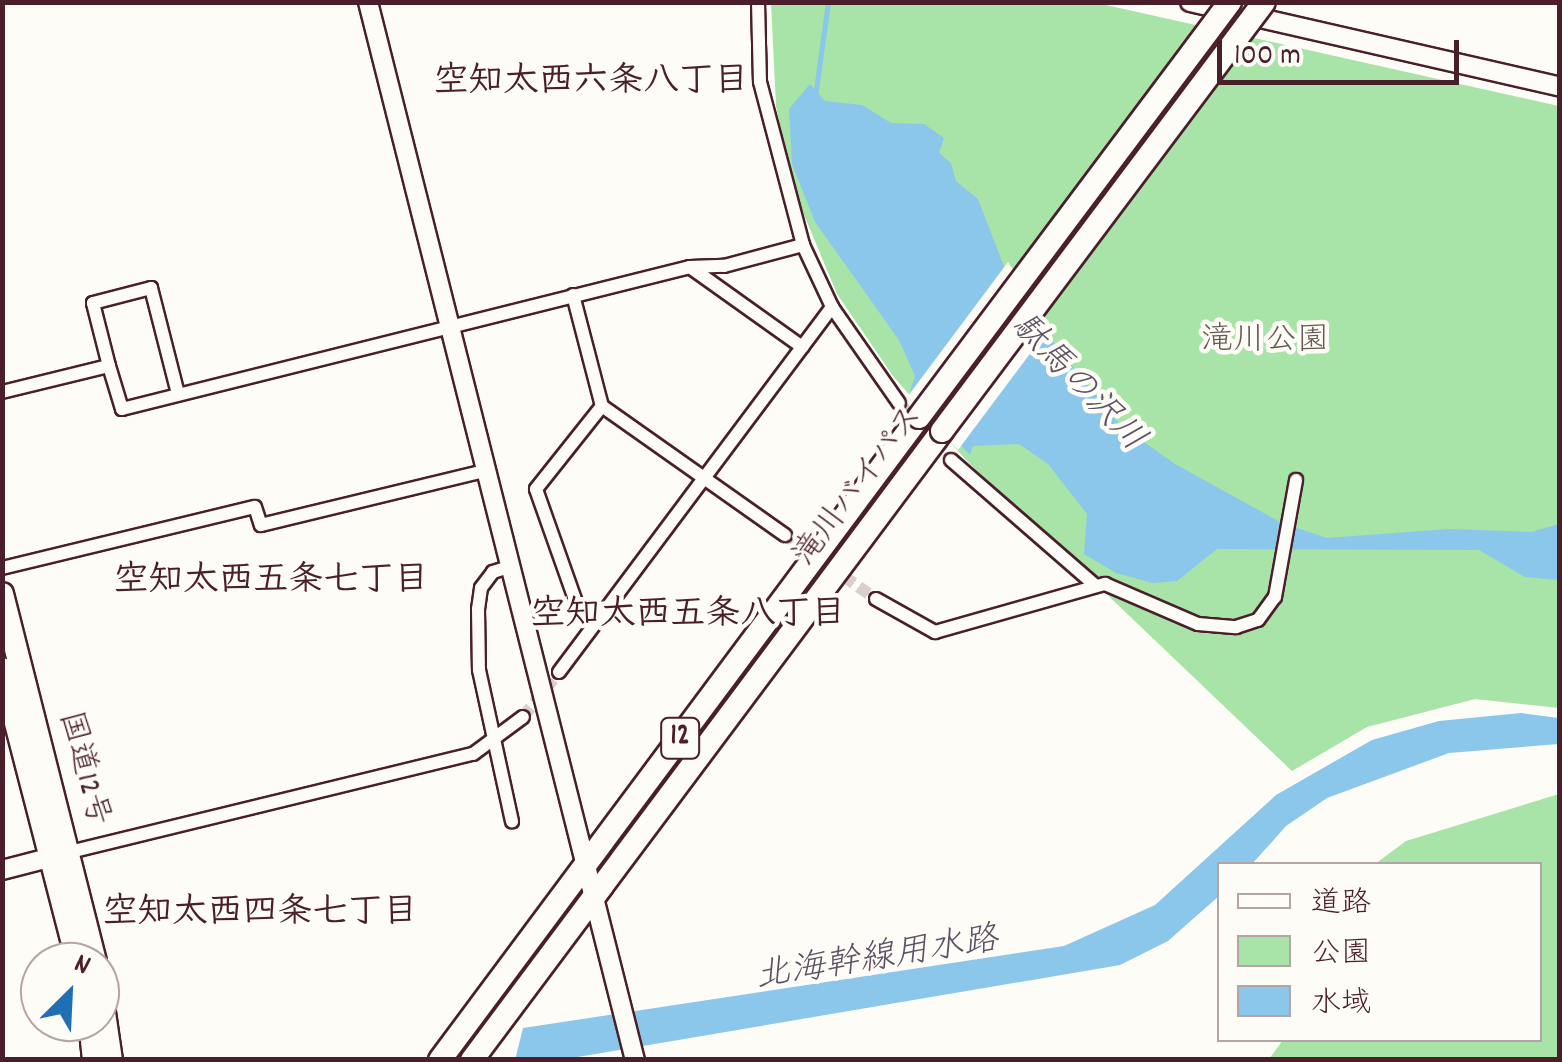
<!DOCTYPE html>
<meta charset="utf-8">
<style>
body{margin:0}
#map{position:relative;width:1562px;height:1062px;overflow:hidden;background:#fdfcf7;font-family:Dekko,"Klee One",sans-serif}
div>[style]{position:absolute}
.green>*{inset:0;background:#a8e3a8}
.water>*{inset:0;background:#8ac7ea}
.pier>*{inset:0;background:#fdfcf7}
.stream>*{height:5px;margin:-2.5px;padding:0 2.5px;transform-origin:2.5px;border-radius:2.5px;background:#8ac7ea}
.street-tunnel>*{height:12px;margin-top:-6px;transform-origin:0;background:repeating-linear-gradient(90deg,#d9d0ce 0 12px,transparent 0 18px)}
.roads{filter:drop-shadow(2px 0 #4a1f2b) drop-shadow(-2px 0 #4a1f2b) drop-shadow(0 2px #4a1f2b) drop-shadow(0 -2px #4a1f2b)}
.street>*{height:12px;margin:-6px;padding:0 6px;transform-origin:6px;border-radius:6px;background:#fdfcf7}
.secondary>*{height:18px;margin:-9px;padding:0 9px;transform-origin:9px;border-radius:9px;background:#fdfcf7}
.highway>*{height:22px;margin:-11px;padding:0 11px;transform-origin:11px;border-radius:11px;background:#fdfcf7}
.bridges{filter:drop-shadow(2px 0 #4a1f2b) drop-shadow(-2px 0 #4a1f2b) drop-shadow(0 2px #4a1f2b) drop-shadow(0 -2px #4a1f2b)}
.highway-bridge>*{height:22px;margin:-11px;padding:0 11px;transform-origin:11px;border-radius:11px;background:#fdfcf7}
span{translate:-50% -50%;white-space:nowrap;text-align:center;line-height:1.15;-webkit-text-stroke:9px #fdfcf7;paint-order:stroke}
.shield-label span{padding:2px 8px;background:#fdfcf7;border:2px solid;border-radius:8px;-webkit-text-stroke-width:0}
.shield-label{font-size:30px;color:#4a1f2b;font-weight:700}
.park-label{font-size:32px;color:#665a50}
.street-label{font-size:32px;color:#4a1f2b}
.neighbourhood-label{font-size:35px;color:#4a1f2b;font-weight:700}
.water-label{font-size:35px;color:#5d5164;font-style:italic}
.frame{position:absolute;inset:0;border:5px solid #4a1f2b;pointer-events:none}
.legend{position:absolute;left:1217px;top:862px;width:325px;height:180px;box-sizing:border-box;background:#fdfcf7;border:2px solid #b5a4a5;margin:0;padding:12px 18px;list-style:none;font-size:30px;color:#4a1f2b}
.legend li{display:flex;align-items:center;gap:20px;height:50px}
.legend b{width:50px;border:2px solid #b5a4a5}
.north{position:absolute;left:20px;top:942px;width:100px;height:100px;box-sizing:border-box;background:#fdfcf7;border:2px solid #b5a4a5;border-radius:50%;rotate:24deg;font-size:28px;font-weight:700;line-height:40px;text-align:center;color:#4a1f2b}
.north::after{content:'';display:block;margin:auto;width:35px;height:45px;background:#1f6fb2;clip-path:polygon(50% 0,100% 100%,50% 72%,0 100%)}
.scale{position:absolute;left:1217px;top:40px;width:242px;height:45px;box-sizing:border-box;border:5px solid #4a1f2b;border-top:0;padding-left:12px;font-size:30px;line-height:35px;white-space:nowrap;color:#4a1f2b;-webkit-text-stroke:8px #fdfcf7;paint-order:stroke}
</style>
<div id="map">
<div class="green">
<div style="clip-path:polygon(771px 3px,1097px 3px,1559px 106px,1559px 708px,1475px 699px,1367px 727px,1292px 771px,965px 459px,893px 376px,837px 294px,792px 186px,776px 106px)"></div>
<div style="clip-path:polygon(1559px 794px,1559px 1059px,1269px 1059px,1283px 1040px,1540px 1040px,1540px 864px,1375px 864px,1406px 841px)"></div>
</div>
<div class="water">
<div style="clip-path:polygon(810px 84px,825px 101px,862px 105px,891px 123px,924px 124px,944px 138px,939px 153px,951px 163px,956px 181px,978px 199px,1003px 264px,1052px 341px,1120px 425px,1175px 464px,1282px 523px,1327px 538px,1449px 529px,1531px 532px,1559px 524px,1559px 580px,1525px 577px,1479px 550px,1217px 549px,1177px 581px,1153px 583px,1116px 573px,1084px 554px,1087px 514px,1048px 464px,1019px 444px,973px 446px,970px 455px,910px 391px,915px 376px,899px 340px,815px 222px,792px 164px,789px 109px)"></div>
<div style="clip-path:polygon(1521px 713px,1559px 718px,1559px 744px,1449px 753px,1327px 798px,1286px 826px,1252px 864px,1220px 864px,1219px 896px,1168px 941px,1120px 965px,566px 1059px,515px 1060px,523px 1028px,1064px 946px,1155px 905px,1276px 795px,1372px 740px,1439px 721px)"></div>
</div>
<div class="pier">
<div style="clip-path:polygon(1008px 262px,1050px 327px,958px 450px,908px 396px)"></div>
</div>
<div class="stream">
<div style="left:815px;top:97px;width:96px;rotate:-82.2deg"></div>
</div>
<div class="street-tunnel">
<div style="left:899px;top:403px;width:77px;rotate:47.6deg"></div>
<div style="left:785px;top:535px;width:111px;rotate:35.1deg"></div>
<div style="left:523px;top:717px;width:58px;rotate:-51.3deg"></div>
</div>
<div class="roads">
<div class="street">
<div style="left:758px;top:2px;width:80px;rotate:88.6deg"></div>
<div style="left:760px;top:82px;width:169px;rotate:75.2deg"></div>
<div style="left:803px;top:245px;width:68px;rotate:64.9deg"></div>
<div style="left:832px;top:307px;width:117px;rotate:55.1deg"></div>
<div style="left:690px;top:267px;width:34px;rotate:-2deg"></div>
<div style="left:724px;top:266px;width:82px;rotate:-14.9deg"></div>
<div style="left:573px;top:295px;width:115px;rotate:75.4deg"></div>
<div style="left:602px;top:406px;width:224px;rotate:35.2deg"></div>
<div style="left:109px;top:366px;width:65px;rotate:-104.3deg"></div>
<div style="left:93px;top:303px;width:60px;rotate:-14.5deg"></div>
<div style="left:151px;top:288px;width:109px;rotate:75.7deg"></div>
<div style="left:2px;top:392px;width:110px;rotate:-13.7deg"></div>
<div style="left:109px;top:366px;width:45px;rotate:73.2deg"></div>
<div style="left:122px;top:409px;width:585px;rotate:-14.04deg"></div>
<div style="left:690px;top:267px;width:138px;rotate:35.5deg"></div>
<div style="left:951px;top:460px;width:191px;rotate:41deg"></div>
<div style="left:509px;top:567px;width:17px;rotate:163deg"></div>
<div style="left:493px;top:572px;width:20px;rotate:127deg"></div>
<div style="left:481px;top:588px;width:21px;rotate:98deg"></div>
<div style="left:478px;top:609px;width:61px;rotate:89.1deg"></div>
<div style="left:479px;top:670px;width:155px;rotate:77.7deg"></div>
<div style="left:2px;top:568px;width:260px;rotate:-13.6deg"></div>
<div style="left:255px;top:507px;width:19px;rotate:72deg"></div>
<div style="left:261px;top:525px;width:230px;rotate:-13.6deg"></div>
<div style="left:876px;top:599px;width:68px;rotate:29.2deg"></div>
<div style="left:935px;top:632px;width:177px;rotate:-15.8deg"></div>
<div style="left:1105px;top:584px;width:101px;rotate:23.3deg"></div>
<div style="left:1198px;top:624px;width:38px;rotate:5deg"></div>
<div style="left:1236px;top:627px;width:23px;rotate:-18deg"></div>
<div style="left:1258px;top:620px;width:29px;rotate:-54deg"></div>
<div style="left:1275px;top:597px;width:119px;rotate:-79.8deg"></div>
<div style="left:595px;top:623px;width:25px;rotate:-135deg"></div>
<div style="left:577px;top:605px;width:123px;rotate:-109.5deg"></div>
<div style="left:536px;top:489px;width:106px;rotate:-51.5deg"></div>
<div style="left:559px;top:672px;width:456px;rotate:-53.2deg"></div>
<div style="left:70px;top:852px;width:415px;rotate:-13.7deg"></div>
<div style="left:473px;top:754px;width:62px;rotate:-36.5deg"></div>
</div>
<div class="secondary">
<div style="left:368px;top:2px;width:1091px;rotate:75.84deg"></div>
<div style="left:1190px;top:2px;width:380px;rotate:12.9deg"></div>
<div style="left:2px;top:870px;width:60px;rotate:-14.5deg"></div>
</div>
<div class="highway">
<div style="left:2px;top:594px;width:380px;rotate:75.8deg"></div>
<div style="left:2px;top:669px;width:303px;rotate:75.5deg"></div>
<div style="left:100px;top:985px;width:76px;rotate:81.7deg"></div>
<div style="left:90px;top:1022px;width:38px;rotate:84deg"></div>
<div style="left:440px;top:1060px;width:802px;rotate:-53.32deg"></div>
<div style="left:472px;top:1060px;width:785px;rotate:-53.23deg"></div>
</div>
</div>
<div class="bridges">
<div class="highway-bridge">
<div style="left:919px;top:417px;width:519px;rotate:-53.15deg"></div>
<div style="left:942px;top:431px;width:536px;rotate:-53.11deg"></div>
</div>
</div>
<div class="shield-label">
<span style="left:680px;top:738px">12</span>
</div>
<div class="park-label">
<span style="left:1265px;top:342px">滝川公園</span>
</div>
<div class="street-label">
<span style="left:860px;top:487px;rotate:-53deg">滝川バイパス</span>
<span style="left:82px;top:769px;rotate:75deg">国道12号</span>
</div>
<div class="neighbourhood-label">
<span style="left:591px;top:83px">空知太西六条八丁目</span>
<span style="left:271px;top:582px">空知太西五条七丁目</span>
<span style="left:688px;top:616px">空知太西五条八丁目</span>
<span style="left:260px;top:914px">空知太西四条七丁目</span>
</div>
<div class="water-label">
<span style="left:1077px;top:384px;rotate:46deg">駄馬の沢川</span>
<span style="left:877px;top:960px;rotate:-9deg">北海幹線用水路</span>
</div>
<div class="frame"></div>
<ul class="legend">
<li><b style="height:12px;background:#fdfcf7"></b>道路</li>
<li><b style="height:28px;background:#a8e3a8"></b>公園</li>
<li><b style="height:28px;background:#8ac7ea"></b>水域</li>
</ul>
<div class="north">N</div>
<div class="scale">100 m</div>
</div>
